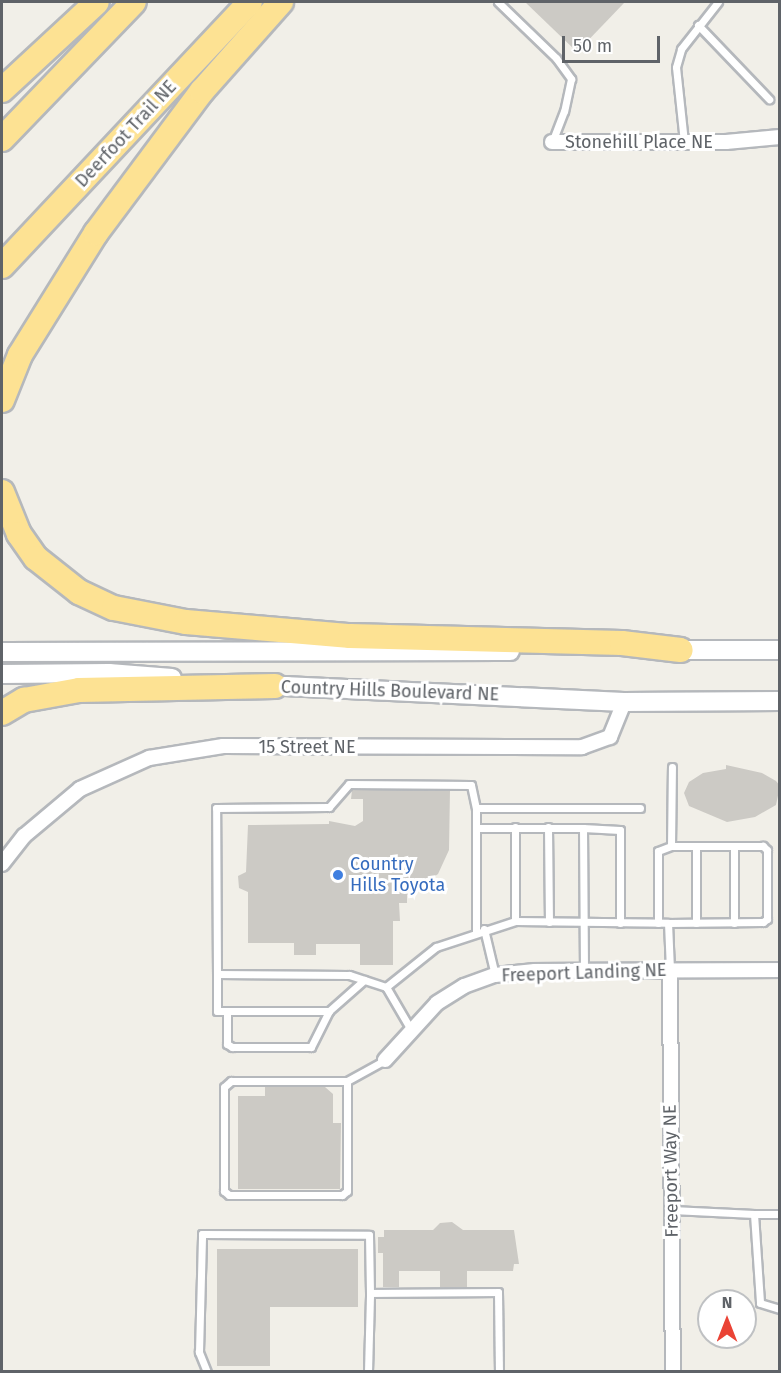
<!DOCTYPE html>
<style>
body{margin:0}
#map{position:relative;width:781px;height:1373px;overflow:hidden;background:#f1efe8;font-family:"Fira Sans",sans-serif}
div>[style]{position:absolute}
.building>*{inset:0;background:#cccac5}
.roads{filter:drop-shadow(2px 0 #b5b8bc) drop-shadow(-2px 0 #b5b8bc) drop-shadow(0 2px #b5b8bc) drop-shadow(0 -2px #b5b8bc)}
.service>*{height:7px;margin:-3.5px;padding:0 3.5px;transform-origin:3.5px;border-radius:3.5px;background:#fff}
.minor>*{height:14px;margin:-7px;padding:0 7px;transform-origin:7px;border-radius:7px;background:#fff}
.secondary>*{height:18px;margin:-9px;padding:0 9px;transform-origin:9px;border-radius:9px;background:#fff}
.motorway>*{height:24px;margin:-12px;padding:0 12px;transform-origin:12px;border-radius:12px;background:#fde293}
.dots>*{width:16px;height:16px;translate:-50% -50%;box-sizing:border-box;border:3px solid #fff;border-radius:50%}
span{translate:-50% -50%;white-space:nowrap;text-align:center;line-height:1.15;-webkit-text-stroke:6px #fff;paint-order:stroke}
.street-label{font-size:18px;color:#5f6368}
.shop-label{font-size:18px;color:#366cbe}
.left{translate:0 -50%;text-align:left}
.frame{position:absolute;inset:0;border:3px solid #5f6368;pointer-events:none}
.north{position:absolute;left:697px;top:1289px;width:60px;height:60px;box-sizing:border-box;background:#fff;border:2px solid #bfc1c3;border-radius:50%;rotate:0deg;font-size:16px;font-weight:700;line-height:24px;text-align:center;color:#5f6368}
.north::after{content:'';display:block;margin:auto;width:21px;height:27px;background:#ea4335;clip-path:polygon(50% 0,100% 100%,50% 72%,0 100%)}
.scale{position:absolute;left:562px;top:36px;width:98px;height:27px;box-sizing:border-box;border:3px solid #5f6368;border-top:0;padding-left:8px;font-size:18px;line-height:21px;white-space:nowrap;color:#5f6368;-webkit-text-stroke:4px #fff;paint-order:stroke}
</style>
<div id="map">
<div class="building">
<div style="clip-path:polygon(525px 2px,625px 2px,577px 52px)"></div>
<div style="clip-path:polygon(726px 765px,762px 773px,776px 781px,780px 786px,776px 805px,755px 817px,727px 822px,689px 806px,684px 793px,689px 782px,703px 773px,726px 769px)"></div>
<div style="clip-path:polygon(352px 790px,450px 790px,449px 850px,438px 874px,407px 895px,407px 903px,399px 903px,400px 921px,393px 921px,393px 965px,360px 965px,360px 944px,316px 944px,316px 955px,294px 955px,294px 943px,248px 943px,248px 892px,239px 888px,238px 876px,246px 872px,248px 825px,329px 824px,329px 821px,355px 826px,363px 821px,363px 799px,351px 799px)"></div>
<div style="clip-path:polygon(265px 1087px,325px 1087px,333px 1094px,333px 1123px,341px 1123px,340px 1189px,238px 1189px,238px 1096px,265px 1096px)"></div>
<div style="clip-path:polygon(452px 1222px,463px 1230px,514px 1230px,519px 1264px,514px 1264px,513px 1271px,467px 1271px,467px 1287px,440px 1287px,440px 1271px,399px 1271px,399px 1287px,383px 1287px,383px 1253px,378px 1253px,378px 1237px,384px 1237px,384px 1230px,433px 1230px,440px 1223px)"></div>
<div style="clip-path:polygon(217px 1249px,358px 1249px,358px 1307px,270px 1307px,270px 1366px,217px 1366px)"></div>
</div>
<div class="roads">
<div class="service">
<div style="left:498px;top:2px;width:81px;rotate:44deg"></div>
<div style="left:556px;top:58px;width:26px;rotate:54deg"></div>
<div style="left:571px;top:79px;width:33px;rotate:102deg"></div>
<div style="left:564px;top:111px;width:33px;rotate:111deg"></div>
<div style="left:698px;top:25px;width:103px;rotate:46.2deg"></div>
<div style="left:684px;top:142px;width:75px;rotate:-96.1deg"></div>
<div style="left:676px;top:67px;width:19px;rotate:-74deg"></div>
<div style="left:681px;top:49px;width:60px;rotate:-51.8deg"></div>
<div style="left:515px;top:827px;width:94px;rotate:90deg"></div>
<div style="left:548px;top:827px;width:95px;rotate:89.4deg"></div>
<div style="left:476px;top:828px;width:104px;rotate:90deg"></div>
<div style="left:583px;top:828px;width:107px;rotate:180deg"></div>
<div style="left:476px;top:828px;width:20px;rotate:-90deg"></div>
<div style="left:476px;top:808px;width:164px"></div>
<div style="left:696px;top:846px;width:77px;rotate:90deg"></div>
<div style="left:734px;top:846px;width:77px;rotate:90deg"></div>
<div style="left:658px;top:923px;width:72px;rotate:-90deg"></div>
<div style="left:658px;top:851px;width:14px;rotate:-21deg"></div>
<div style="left:484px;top:929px;width:47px;rotate:76.6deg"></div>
<div style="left:584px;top:970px;width:142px;rotate:-90.4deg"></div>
<div style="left:583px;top:828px;width:37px;rotate:3deg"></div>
<div style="left:620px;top:830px;width:93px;rotate:90deg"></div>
<div style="left:670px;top:970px;width:47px;rotate:-92.4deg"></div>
<div style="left:668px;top:923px;width:95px;rotate:-0.6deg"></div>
<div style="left:763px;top:922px;width:5px;rotate:-37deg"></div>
<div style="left:767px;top:919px;width:69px;rotate:-90deg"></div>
<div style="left:767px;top:850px;width:6px;rotate:-135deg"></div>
<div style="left:763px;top:846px;width:92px;rotate:180deg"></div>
<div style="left:671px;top:846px;width:79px;rotate:-89.3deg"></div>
<div style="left:217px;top:974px;width:37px;rotate:90deg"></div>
<div style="left:217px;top:1011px;width:112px"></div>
<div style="left:329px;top:1011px;width:47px;rotate:-41.5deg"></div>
<div style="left:386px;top:987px;width:39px;rotate:-162deg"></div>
<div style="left:349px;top:975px;width:132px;rotate:-179.6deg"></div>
<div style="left:217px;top:974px;width:166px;rotate:-90.3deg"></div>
<div style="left:216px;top:808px;width:113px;rotate:-0.5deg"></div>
<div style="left:329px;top:807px;width:30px;rotate:-49deg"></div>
<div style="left:349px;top:784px;width:122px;rotate:0.5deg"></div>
<div style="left:471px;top:785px;width:24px;rotate:78deg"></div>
<div style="left:227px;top:1011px;width:33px;rotate:90deg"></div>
<div style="left:227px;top:1044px;width:6px;rotate:31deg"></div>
<div style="left:232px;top:1047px;width:79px"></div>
<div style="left:311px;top:1047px;width:40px;rotate:-63.4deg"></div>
<div style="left:410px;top:1028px;width:48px;rotate:-120.3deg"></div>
<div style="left:386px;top:987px;width:64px;rotate:-38.7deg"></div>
<div style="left:436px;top:947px;width:83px;rotate:-18.2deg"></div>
<div style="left:515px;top:921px;width:153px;rotate:0.7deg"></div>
<div style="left:347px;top:1081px;width:116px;rotate:180deg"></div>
<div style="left:231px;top:1081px;width:9px;rotate:139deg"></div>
<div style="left:224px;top:1087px;width:104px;rotate:90deg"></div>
<div style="left:224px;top:1191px;width:6px;rotate:39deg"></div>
<div style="left:229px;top:1195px;width:113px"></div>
<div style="left:342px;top:1195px;width:6px;rotate:-39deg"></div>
<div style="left:347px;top:1191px;width:110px;rotate:-90deg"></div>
<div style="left:347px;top:1081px;width:43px;rotate:-28.9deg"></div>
<div style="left:672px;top:1210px;width:82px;rotate:2.8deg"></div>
<div style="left:754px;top:1214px;width:89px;rotate:86.1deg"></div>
<div style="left:760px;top:1303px;width:21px;rotate:17deg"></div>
<div style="left:754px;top:1214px;width:26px"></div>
<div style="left:207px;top:1372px;width:22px;rotate:-112deg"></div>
<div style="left:199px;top:1352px;width:118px;rotate:-88.5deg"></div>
<div style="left:202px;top:1234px;width:167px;rotate:0.3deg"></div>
<div style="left:369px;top:1235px;width:58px;rotate:89deg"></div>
<div style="left:368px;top:1372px;width:79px;rotate:-88.5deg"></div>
<div style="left:370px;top:1293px;width:128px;rotate:-0.4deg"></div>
<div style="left:498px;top:1292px;width:80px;rotate:89.3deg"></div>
</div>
<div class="minor">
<div style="left:552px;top:142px;width:174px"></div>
<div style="left:726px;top:142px;width:54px;rotate:-5.3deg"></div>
<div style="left:2px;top:864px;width:36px;rotate:-52deg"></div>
<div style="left:24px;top:836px;width:73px;rotate:-40deg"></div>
<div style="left:80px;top:789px;width:76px;rotate:-24.2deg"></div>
<div style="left:149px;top:758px;width:75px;rotate:-9.2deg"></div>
<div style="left:223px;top:746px;width:359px;rotate:0.2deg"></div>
<div style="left:582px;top:747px;width:30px;rotate:-20deg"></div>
<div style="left:610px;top:737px;width:38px;rotate:-68deg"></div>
<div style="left:670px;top:970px;width:402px;rotate:89.6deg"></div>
<div style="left:385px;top:1060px;width:77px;rotate:-47.6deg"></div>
<div style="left:437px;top:1003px;width:32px;rotate:-32deg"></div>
<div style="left:464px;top:986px;width:33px;rotate:-20deg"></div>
<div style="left:495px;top:975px;width:40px;rotate:-5.7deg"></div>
<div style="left:535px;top:971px;width:245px;rotate:-0.2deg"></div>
</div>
<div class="secondary">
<div style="left:669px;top:650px;width:111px"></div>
<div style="left:2px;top:652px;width:508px;rotate:-0.11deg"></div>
<div style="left:2px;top:674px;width:107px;rotate:-0.5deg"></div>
<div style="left:109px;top:673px;width:63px;rotate:4.5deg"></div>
<div style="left:263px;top:685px;width:361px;rotate:2.7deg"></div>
<div style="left:624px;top:702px;width:156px;rotate:-0.4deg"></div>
</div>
<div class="motorway">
<div style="left:2px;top:90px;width:129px;rotate:-42.8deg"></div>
<div style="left:2px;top:139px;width:190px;rotate:-46.1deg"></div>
<div style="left:2px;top:266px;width:362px;rotate:-46.8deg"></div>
<div style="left:2px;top:400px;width:48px;rotate:-68.2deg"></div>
<div style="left:20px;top:355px;width:144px;rotate:-58.1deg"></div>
<div style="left:96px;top:233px;width:177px;rotate:-53.3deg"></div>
<div style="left:202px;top:91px;width:119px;rotate:-48.4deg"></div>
<div style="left:2px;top:492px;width:45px;rotate:68deg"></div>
<div style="left:19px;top:534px;width:29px;rotate:55deg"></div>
<div style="left:36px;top:558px;width:55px;rotate:38.3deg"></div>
<div style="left:79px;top:592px;width:38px;rotate:25deg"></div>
<div style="left:114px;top:608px;width:73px;rotate:11deg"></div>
<div style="left:186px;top:622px;width:165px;rotate:4.9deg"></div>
<div style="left:350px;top:636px;width:272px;rotate:1.5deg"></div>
<div style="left:622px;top:643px;width:59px;rotate:6.8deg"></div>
<div style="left:2px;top:713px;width:26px;rotate:-31deg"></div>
<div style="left:24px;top:700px;width:56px;rotate:-10.3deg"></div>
<div style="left:79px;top:690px;width:196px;rotate:-1.2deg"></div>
</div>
</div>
<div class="dots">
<div style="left:338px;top:875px;background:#3f7fe0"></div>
</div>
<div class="street-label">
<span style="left:126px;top:134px;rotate:-47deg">Deerfoot Trail NE</span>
<span style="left:639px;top:142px">Stonehill Place NE</span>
<span style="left:390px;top:691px;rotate:2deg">Country Hills Boulevard NE</span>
<span style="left:307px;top:747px">15 Street NE</span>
<span style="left:584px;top:973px;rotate:-2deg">Freeport Landing NE</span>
<span style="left:671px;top:1171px;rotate:-91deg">Freeport Way NE</span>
</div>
<div class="shop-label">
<span class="left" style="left:350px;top:875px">Country<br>Hills Toyota</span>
</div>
<div class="frame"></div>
<div class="north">N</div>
<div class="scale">50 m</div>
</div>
